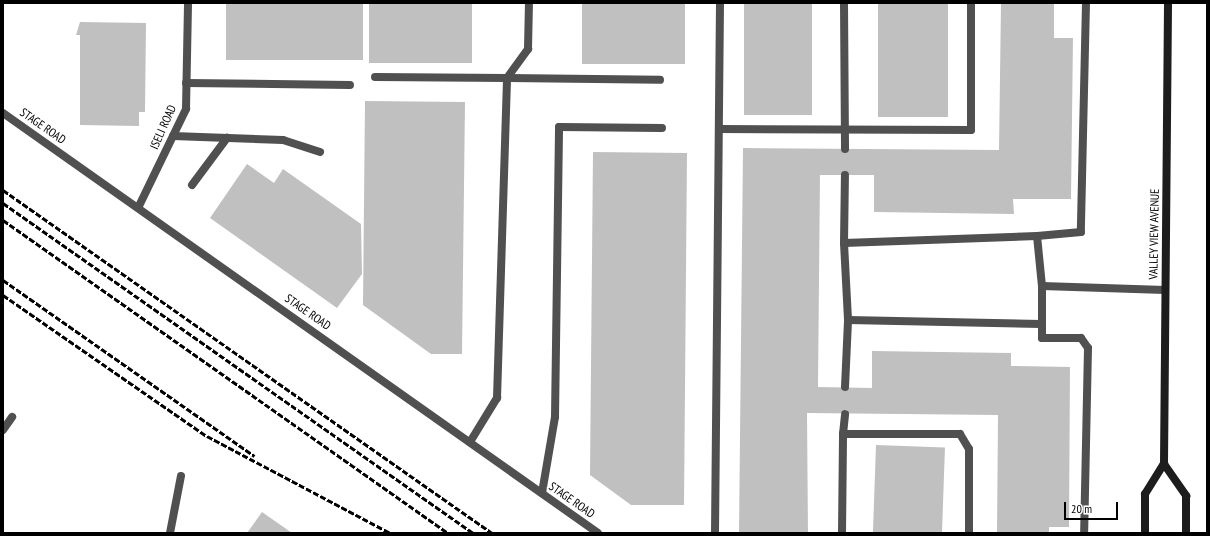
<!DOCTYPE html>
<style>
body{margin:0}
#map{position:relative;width:1210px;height:536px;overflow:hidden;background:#fff;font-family:"PT Sans Narrow",sans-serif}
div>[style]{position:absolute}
.building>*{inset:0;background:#c0c0c0;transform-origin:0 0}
.service>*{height:8px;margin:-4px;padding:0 4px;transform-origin:4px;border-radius:4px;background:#505050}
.minor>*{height:8px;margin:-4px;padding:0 4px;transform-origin:4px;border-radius:4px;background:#505050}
.tertiary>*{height:8px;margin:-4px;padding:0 4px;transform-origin:4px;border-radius:4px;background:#505050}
.secondary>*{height:8px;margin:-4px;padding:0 4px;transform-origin:4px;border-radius:4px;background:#1d1d1d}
.rail>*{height:3px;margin-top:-1.5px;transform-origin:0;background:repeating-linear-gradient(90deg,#000 0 6px,transparent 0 8px)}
span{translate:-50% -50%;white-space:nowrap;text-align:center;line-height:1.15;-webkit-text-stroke:3px #fff;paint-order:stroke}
.street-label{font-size:12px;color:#000}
.frame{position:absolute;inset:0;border:4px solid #000;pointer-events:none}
.scale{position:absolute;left:1064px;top:502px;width:54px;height:18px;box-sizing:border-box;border:2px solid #000;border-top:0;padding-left:5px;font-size:12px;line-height:14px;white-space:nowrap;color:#000;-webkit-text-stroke:3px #fff;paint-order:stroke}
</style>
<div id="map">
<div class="building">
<div style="left:226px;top:3px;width:137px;height:57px"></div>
<div style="left:369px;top:3px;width:103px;height:60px"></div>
<div style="left:582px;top:3px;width:103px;height:61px"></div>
<div style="left:744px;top:3px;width:68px;height:112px"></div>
<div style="left:878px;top:3px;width:70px;height:114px"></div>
<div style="clip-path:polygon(1001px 3px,1054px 3px,1054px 38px,1073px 38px,1071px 199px,1013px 199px,1014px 214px,874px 212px,874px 175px,820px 175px,818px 387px,872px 388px,872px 351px,1011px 353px,1011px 366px,1070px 367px,1069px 527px,1049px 527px,1049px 533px,997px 533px,998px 415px,807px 413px,808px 533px,739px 533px,743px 148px,999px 150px)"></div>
<div style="clip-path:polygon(80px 22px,146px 23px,145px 112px,139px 112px,139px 126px,80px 125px,80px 35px,76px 35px)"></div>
<div style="clip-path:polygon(365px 101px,465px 102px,462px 354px,431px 354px,363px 305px)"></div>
<div style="clip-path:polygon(593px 152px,687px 153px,684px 505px,631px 505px,590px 475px)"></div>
<div style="clip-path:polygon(247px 164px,274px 183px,283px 169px,361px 224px,362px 274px,337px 308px,210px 218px)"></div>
<div style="left:876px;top:445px;width:69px;height:88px;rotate:2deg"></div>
<div style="clip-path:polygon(262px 512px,292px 533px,247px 533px)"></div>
</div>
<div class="service">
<div style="left:844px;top:3px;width:146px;rotate:89.6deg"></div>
<div style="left:1086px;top:3px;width:229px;rotate:91.3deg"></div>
<div style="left:1081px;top:232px;width:44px;rotate:174.8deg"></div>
<div style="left:1037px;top:236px;width:50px;rotate:84.3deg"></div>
<div style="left:1042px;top:286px;width:123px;rotate:1.9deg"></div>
<div style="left:375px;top:77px;width:132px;rotate:0.4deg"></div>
<div style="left:507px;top:78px;width:36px;rotate:-54deg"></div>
<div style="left:528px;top:49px;width:46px;rotate:-88.8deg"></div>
<div style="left:186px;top:83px;width:164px;rotate:0.7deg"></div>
<div style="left:719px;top:129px;width:252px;rotate:0.2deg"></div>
<div style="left:971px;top:130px;width:127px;rotate:-90deg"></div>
<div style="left:173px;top:136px;width:110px;rotate:2.1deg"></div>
<div style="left:283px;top:140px;width:39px;rotate:18deg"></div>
<div style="left:192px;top:185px;width:59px;rotate:-53.3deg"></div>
<div style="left:1037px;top:236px;width:193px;rotate:177.9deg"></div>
<div style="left:844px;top:243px;width:77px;rotate:87deg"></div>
<div style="left:848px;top:320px;width:193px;rotate:1.2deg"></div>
<div style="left:844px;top:243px;width:68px;rotate:-89.2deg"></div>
<div style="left:1042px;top:286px;width:52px;rotate:90deg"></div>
<div style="left:1042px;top:338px;width:39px"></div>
<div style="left:1081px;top:338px;width:12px;rotate:55deg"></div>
<div style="left:1088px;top:348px;width:185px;rotate:91.2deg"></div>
<div style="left:845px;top:387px;width:67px;rotate:-87.4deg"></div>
<div style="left:3px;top:430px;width:16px;rotate:-55deg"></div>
<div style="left:843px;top:434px;width:20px;rotate:-84deg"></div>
<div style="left:470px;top:442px;width:52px;rotate:-58.5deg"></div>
<div style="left:497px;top:398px;width:320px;rotate:-88.2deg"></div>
<div style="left:507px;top:78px;width:153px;rotate:0.7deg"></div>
<div style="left:542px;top:493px;width:77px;rotate:-80.3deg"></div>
<div style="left:555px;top:417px;width:290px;rotate:-89.2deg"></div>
<div style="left:559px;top:127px;width:103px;rotate:0.6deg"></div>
<div style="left:170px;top:533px;width:58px;rotate:-79.1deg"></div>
<div style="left:715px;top:533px;width:530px;rotate:-89.46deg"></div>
<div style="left:842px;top:533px;width:99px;rotate:-89.4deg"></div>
<div style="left:843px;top:434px;width:117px"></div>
<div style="left:960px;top:434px;width:17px;rotate:59deg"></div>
<div style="left:969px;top:449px;width:84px;rotate:90deg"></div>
</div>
<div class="minor">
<div style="left:139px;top:206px;width:108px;rotate:-64.1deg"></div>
<div style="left:186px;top:109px;width:106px;rotate:-88.9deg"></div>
</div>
<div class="tertiary">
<div style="left:3px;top:113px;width:728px;rotate:35.22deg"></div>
</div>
<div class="secondary">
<div style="left:1164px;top:464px;width:39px;rotate:55deg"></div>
<div style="left:1186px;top:496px;width:37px;rotate:90deg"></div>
<div style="left:1145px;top:533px;width:39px;rotate:-90deg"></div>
<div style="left:1145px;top:494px;width:36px;rotate:-58deg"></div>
<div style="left:1164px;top:464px;width:461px;rotate:-89.5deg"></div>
</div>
<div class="rail">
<div style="left:3px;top:190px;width:597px;rotate:35.05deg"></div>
<div style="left:3px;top:203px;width:574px;rotate:35.07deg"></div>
<div style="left:3px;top:220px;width:544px;rotate:35.12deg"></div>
<div style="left:3px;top:280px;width:307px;rotate:35deg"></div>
<div style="left:3px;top:295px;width:248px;rotate:34.7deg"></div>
<div style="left:207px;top:436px;width:207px;rotate:27.9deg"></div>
</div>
<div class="street-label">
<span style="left:43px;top:126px;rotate:35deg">STAGE ROAD</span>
<span style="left:163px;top:127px;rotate:-66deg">ISELI ROAD</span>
<span style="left:1154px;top:234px;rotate:-89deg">VALLEY VIEW AVENUE</span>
<span style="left:308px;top:312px;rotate:35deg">STAGE ROAD</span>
<span style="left:572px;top:500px;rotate:35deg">STAGE ROAD</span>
</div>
<div class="frame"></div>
<div class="scale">20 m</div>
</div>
